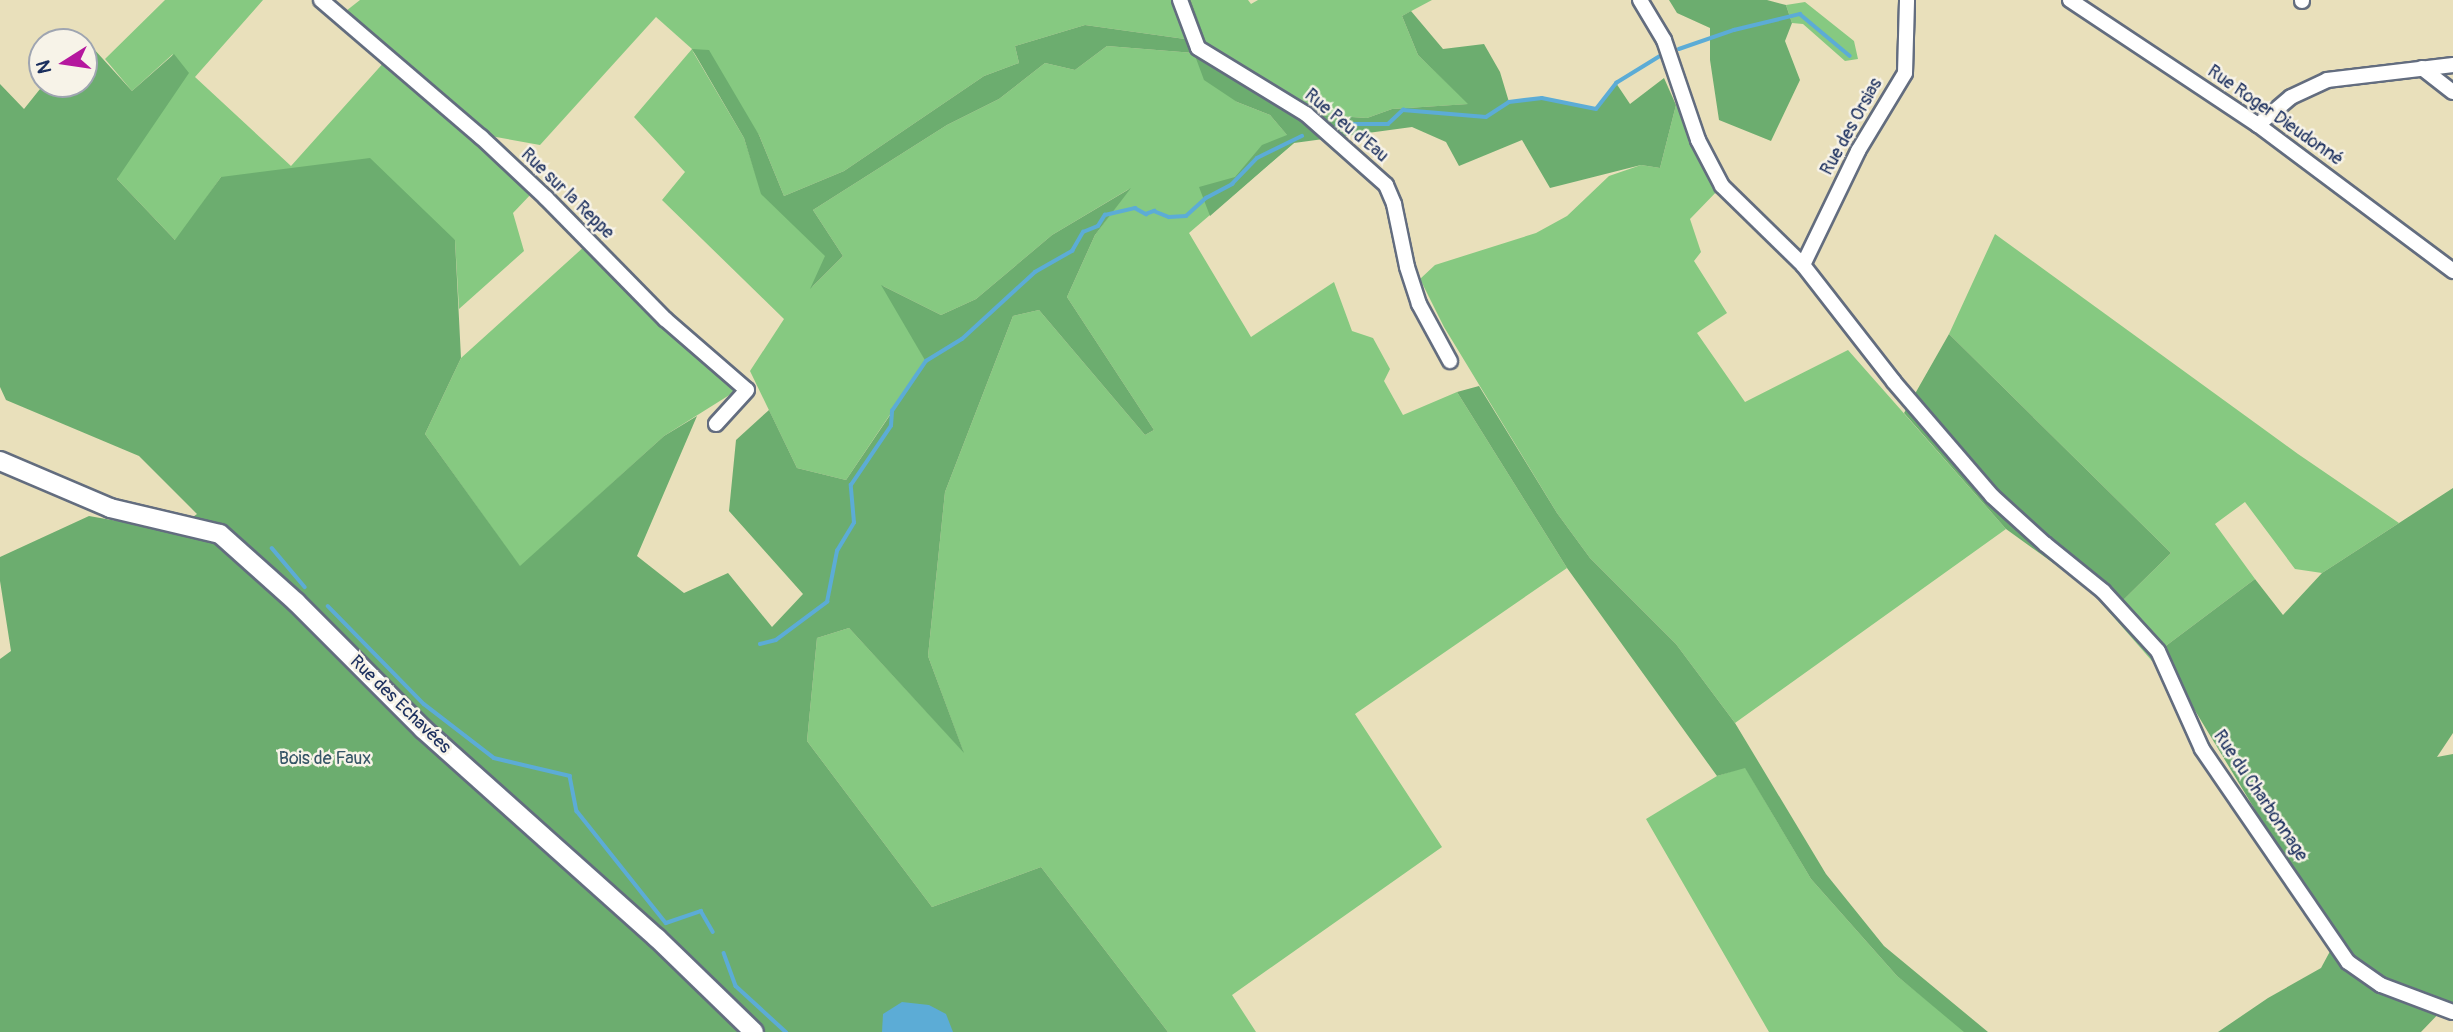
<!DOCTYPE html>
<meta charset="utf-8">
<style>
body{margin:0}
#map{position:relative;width:2453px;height:1032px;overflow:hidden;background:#e9e0bb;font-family:Pangolin,sans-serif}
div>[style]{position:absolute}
.green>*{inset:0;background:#86c981}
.forest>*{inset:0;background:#6cad6f}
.water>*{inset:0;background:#5cacd6}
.stream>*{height:3.5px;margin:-1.75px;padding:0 1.75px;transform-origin:1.75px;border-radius:1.75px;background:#5cacd6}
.roads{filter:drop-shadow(2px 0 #636d7f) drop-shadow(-2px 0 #636d7f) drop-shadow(0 2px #636d7f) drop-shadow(0 -2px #636d7f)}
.minor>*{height:14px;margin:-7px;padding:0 7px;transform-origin:7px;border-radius:7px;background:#fff}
.tertiary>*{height:18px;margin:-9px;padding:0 9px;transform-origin:9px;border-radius:9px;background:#fff}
span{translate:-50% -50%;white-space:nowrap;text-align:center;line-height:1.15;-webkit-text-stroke:5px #f7f3e8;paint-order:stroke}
.street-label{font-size:18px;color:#1b2f5e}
.park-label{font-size:18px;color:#365667}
.north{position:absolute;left:28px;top:28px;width:70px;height:70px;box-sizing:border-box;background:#f7f3e8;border:2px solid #9fa5b1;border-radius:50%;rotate:258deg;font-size:19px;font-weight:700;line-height:28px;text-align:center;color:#1b2f5e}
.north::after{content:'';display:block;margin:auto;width:24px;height:32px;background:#b5179e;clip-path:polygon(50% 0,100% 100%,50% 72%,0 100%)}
</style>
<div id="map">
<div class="green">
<div style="clip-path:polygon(165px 0,263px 0,195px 77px,291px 166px,386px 60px,532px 193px,513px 213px,524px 251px,459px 309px,455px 240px,221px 177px,176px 241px,117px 179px,173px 54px,132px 91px,105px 59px)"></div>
<div style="clip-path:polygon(360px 0,1173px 0,1185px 39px,1085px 25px,1015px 46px,1019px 63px,984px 76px,844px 171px,784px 196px,759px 135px,692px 50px,744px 138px,762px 194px,826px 256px,812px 287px,843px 256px,813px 210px,947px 125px,999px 99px,1045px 63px,1075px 70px,1107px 46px,1194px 53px,1237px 102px,1270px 115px,1294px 143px,1189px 233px,1251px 337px,1334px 282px,1352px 331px,1373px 338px,1390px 369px,1384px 381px,1403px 415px,1457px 392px,1567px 568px,1355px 714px,1442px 847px,1232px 995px,1256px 1032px,1168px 1032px,1041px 867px,932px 907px,807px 741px,817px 638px,849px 628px,963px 751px,928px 656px,945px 492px,1013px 316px,1039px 310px,1145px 435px,1154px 430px,1067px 297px,1095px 235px,1129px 189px,1052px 235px,976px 299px,941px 315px,883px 286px,926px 361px,846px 480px,797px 468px,750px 371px,784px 319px,662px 200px,685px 172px,634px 117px,692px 49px,656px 17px,540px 145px,485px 135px,346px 11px)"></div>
<div style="clip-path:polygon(1191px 0,1248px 0,1251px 4px,1258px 0,1432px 0,1402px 16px,1418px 55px,1469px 104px,1392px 109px,1367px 118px,1320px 115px,1205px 42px)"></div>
<div style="clip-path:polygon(1805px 2px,1854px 41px,1858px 59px,1845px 61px,1803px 24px,1792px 23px,1786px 5px)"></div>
<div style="clip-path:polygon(1676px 105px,1722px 186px,1690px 219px,1701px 252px,1694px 261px,1727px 313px,1697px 333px,1745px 402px,1848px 350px,2006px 529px,1735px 723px,1676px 644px,1590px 558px,1557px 513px,1444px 327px,1420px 279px,1435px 265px,1536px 233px,1567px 216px,1609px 176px,1641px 165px,1660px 168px)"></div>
<div style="clip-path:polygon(1995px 234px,2298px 454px,2399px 523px,2322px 573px,2295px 569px,2245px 502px,2215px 524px,2255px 579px,2159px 651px,2152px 661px,2110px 613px,2171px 553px,1949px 334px)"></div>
<div style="clip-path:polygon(586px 245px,739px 389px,664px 436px,520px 567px,425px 434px,461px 358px)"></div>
<div style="clip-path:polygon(1745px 767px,1811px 879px,1897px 976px,1966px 1032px,1769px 1032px,1646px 819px,1717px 776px)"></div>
</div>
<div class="forest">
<div style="clip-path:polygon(1173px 0,1191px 0,1206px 42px,1320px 115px,1367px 118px,1392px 109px,1468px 104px,1418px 55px,1402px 16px,1411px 11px,1443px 49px,1484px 44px,1500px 72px,1509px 102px,1542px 98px,1595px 109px,1616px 83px,1630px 104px,1664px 78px,1676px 105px,1660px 168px,1641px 165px,1550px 188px,1522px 140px,1459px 166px,1446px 142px,1412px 127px,1294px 143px,1210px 216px,1199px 187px,1235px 177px,1262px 145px,1287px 135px,1270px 115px,1237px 102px,1204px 80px,1194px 53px,1107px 46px,1075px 70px,1045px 63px,999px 99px,947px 125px,813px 210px,843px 256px,810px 289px,825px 256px,761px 194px,744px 138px,692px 49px,709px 50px,759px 135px,784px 196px,844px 171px,984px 76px,1019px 63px,1015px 46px,1085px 25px,1185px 39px)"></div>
<div style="clip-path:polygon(1669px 0,1767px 0,1786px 5px,1792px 23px,1785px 41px,1800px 80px,1771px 141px,1719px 120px,1710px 60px,1710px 28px,1677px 13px)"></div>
<div style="clip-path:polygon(83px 37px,132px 91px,174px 54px,189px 73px,117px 179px,175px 240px,221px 177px,370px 158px,455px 240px,461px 358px,425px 434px,520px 566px,664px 436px,697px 416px,637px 556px,684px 593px,728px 573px,772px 627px,803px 594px,729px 511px,736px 440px,769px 410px,797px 468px,846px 480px,926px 362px,881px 285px,941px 315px,976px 299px,1052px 235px,1131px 188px,1095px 235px,1067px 297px,1154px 430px,1145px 435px,1039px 310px,1013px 316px,945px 492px,928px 656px,964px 753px,849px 628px,817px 638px,807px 741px,932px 907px,1041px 867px,1168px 1032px,0 1032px,0 659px,11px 651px,0 581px,0 557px,89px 516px,174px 531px,197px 514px,139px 456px,6px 400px,0 387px,0 84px,24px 109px,44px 84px,84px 84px,84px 42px,78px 42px)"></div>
<div style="clip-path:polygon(1949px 334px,2171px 553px,2110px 613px,2088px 588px,2006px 529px,1904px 413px)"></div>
<div style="clip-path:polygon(1479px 386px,1557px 513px,1590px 558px,1676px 644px,1735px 723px,1826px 874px,1884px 946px,1988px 1032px,1964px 1032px,1897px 976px,1811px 879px,1745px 768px,1717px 776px,1567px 568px,1457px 392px)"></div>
<div style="clip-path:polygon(2453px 488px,2453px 733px,2437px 757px,2453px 754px,2453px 1012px,2444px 1008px,2421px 1032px,2218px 1032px,2268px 998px,2321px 968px,2335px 942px,2159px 651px,2255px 579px,2283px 615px,2322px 573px)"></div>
</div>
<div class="water">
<div style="clip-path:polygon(902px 1002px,929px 1005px,946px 1014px,953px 1032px,882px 1032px,883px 1014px)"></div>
</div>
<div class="stream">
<div style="left:1679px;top:49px;width:58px;rotate:-19.1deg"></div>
<div style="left:1734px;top:30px;width:68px;rotate:-13.6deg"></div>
<div style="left:1800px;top:14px;width:65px;rotate:40deg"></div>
<div style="left:1337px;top:124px;width:51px"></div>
<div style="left:1388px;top:124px;width:21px;rotate:-43deg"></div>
<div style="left:1403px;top:110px;width:83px;rotate:4.8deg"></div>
<div style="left:1486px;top:117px;width:27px;rotate:-33deg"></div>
<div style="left:1509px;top:102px;width:33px;rotate:-7deg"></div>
<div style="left:1542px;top:98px;width:55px;rotate:11.5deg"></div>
<div style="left:1596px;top:109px;width:33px;rotate:-52deg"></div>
<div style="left:1616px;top:83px;width:52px;rotate:-31.5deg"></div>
<div style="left:272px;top:548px;width:51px;rotate:49.8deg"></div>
<div style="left:328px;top:606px;width:137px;rotate:45.6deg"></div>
<div style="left:424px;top:704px;width:88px;rotate:37.6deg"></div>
<div style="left:494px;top:758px;width:78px;rotate:13.3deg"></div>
<div style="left:570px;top:776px;width:36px;rotate:79deg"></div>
<div style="left:577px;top:811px;width:143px;rotate:51.5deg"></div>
<div style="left:666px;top:923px;width:37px;rotate:-19deg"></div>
<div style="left:701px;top:911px;width:24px;rotate:60deg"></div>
<div style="left:760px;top:644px;width:16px;rotate:-14deg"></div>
<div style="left:776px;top:640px;width:64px;rotate:-36.7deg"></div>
<div style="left:827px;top:602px;width:52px;rotate:-78.9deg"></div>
<div style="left:837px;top:551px;width:33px;rotate:-59deg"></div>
<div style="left:854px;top:523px;width:38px;rotate:-95deg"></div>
<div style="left:851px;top:485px;width:71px;rotate:-55.9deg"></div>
<div style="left:891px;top:426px;width:15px;rotate:-86deg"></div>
<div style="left:892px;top:411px;width:60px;rotate:-55.8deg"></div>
<div style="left:926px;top:361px;width:42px;rotate:-31.4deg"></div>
<div style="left:962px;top:339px;width:99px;rotate:-42.5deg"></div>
<div style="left:1035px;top:272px;width:43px;rotate:-29.6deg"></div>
<div style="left:1072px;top:251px;width:22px;rotate:-60deg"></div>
<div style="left:1083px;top:232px;width:16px;rotate:-22deg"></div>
<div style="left:1098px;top:226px;width:13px;rotate:-58deg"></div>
<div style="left:1105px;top:215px;width:31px;rotate:-13deg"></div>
<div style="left:1135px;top:208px;width:13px;rotate:29deg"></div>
<div style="left:1146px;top:214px;width:9px;rotate:-21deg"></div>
<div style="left:1154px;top:211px;width:16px;rotate:22deg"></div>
<div style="left:1169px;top:217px;width:17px;rotate:-3deg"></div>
<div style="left:1186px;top:216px;width:27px;rotate:-42deg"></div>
<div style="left:1206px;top:198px;width:30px;rotate:-28deg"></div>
<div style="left:1232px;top:184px;width:36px;rotate:-46deg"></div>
<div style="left:1257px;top:158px;width:50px;rotate:-26.1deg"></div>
<div style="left:724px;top:953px;width:35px;rotate:70deg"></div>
<div style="left:736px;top:986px;width:68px;rotate:42.6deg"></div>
</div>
<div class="roads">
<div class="minor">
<div style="left:321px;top:0;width:211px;rotate:40.6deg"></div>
<div style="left:481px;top:137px;width:89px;rotate:43.2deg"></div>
<div style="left:546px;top:198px;width:170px;rotate:45.5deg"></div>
<div style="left:665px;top:319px;width:108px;rotate:40.9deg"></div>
<div style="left:747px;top:390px;width:46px;rotate:132.4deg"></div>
<div style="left:1180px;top:0;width:51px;rotate:69.4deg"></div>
<div style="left:1198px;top:48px;width:127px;rotate:31.4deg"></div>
<div style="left:1306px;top:114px;width:107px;rotate:41.6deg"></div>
<div style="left:1386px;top:185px;width:21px;rotate:67deg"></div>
<div style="left:1394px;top:204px;width:64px;rotate:78.3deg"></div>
<div style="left:1407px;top:267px;width:39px;rotate:72deg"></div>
<div style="left:1419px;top:304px;width:65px;rotate:61.5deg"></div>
<div style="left:1640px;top:0;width:47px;rotate:59deg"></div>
<div style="left:1664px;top:40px;width:106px;rotate:71.2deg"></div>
<div style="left:1698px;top:140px;width:52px;rotate:62.4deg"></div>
<div style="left:1722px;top:186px;width:113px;rotate:44.3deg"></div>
<div style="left:1803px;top:265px;width:148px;rotate:52.1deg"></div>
<div style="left:1894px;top:382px;width:150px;rotate:49.3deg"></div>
<div style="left:1992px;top:496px;width:72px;rotate:42.2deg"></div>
<div style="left:2045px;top:544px;width:75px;rotate:39deg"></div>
<div style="left:2103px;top:591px;width:81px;rotate:47.5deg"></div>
<div style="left:2158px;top:651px;width:107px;rotate:65.8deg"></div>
<div style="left:2202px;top:749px;width:258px;rotate:55.6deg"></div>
<div style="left:2348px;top:962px;width:40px;rotate:34.9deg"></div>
<div style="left:2381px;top:985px;width:77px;rotate:20.6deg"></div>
<div style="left:2070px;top:0;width:226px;rotate:33.6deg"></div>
<div style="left:2258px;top:125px;width:244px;rotate:36.8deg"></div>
<div style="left:2302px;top:0;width:1px;rotate:90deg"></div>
<div style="left:2422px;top:68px;width:39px;rotate:38deg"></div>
<div style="left:2258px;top:125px;width:43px;rotate:-40.3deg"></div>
<div style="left:2291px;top:97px;width:40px;rotate:-25deg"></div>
<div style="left:2327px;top:80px;width:127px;rotate:-6.8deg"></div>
<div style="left:1803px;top:265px;width:127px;rotate:-64.2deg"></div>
<div style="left:1858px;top:151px;width:91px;rotate:-58.9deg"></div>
<div style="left:1905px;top:73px;width:73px;rotate:-88.4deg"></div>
</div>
<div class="tertiary">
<div style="left:0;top:461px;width:120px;rotate:23.1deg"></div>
<div style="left:110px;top:508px;width:113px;rotate:13.3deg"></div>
<div style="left:220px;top:534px;width:102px;rotate:41.8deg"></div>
<div style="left:296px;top:602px;width:180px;rotate:45deg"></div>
<div style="left:423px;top:729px;width:314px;rotate:41.8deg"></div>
<div style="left:657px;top:938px;width:135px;rotate:44.1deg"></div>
</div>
</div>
<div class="street-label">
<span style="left:2275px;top:116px;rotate:35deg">Rue Roger Dieudonné</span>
<span style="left:1346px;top:126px;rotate:40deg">Rue Peu d'Eau</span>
<span style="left:1852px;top:127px;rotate:-61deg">Rue des Orsias</span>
<span style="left:567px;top:194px;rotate:44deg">Rue sur la Reppe</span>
<span style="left:400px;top:705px;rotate:44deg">Rue des Echavées</span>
<span style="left:2260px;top:796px;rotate:56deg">Rue du Charbonnage</span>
</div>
<div class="park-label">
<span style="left:325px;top:759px">Bois de Faux</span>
</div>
<div class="north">N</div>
</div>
